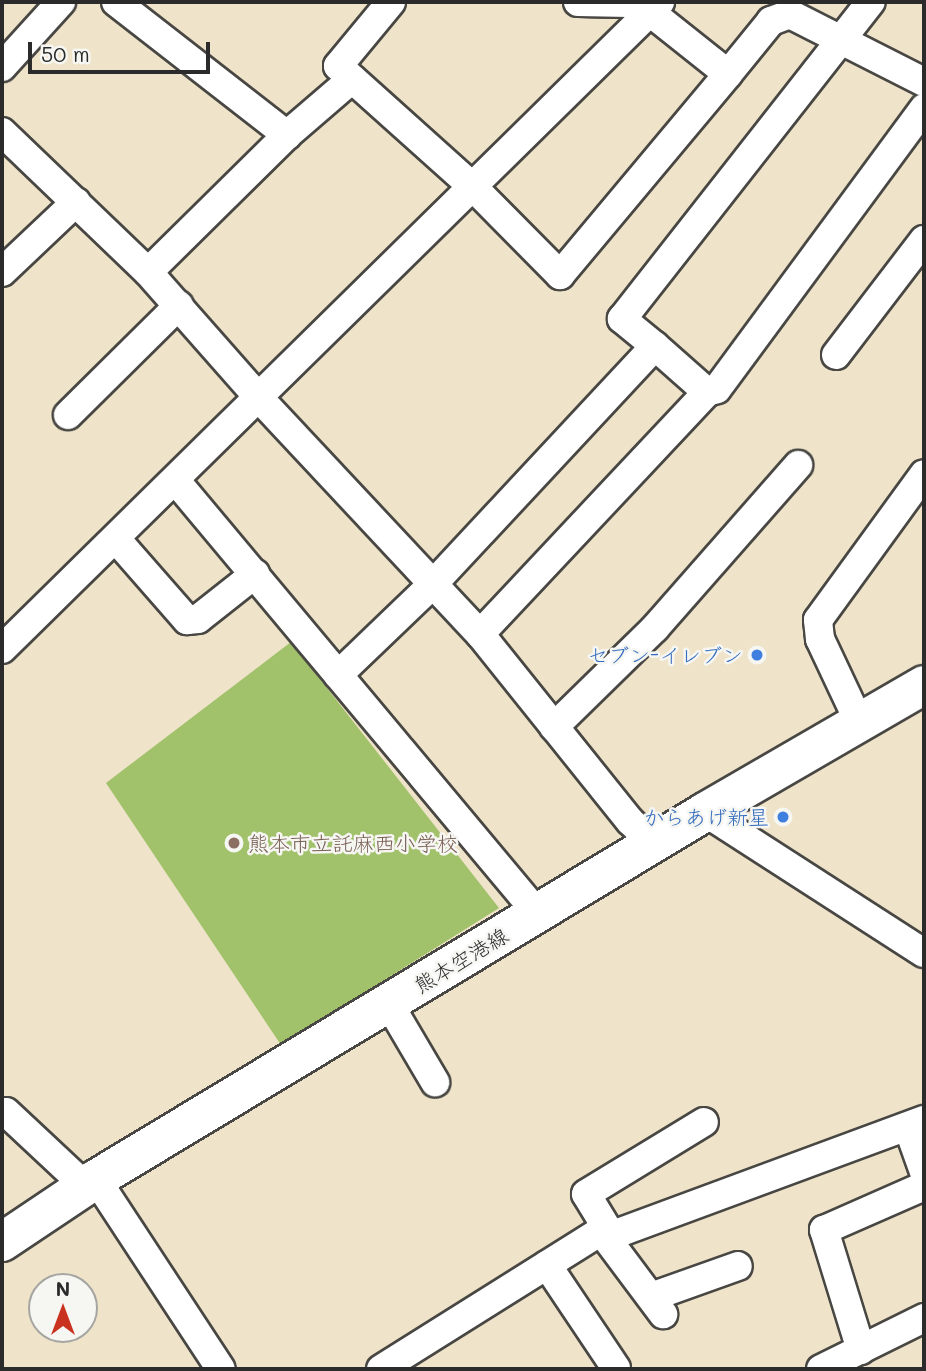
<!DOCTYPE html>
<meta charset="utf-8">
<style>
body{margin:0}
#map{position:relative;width:926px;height:1371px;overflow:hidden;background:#efe3c9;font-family:Mali,"Klee One",sans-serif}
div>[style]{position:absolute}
.green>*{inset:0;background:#a1c16a}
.roads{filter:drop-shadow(2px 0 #484743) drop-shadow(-2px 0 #484743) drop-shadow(0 2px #484743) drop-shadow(0 -2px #484743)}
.minor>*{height:28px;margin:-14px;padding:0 14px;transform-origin:14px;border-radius:14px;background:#fff}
.secondary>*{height:38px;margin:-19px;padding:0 19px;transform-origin:19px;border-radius:19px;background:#fff}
.dots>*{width:19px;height:19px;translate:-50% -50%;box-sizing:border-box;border:4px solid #f6f6f2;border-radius:50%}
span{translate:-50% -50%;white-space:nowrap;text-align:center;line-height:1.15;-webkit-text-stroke:5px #f6f6f2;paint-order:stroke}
.shop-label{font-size:21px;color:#366cbe}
.right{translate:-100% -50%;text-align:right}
.education-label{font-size:21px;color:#785e54}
.left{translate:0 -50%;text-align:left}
.street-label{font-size:21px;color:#2b2b2b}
.frame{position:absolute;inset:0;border:4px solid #2b2b2b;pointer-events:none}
.north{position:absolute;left:28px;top:1273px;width:70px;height:70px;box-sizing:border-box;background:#f6f6f2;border:2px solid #a5a5a2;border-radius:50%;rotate:0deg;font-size:19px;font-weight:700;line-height:28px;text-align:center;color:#2b2b2b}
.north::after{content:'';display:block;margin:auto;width:24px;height:32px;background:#c8321e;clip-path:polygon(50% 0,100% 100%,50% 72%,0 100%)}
.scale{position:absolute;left:28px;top:42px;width:182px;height:32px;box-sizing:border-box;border:4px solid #2b2b2b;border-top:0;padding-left:9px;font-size:21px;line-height:24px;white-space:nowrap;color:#2b2b2b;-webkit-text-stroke:5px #f6f6f2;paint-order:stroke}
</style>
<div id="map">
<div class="green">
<div style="clip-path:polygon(291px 642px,499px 908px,281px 1045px,106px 783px)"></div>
</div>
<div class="roads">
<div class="minor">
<div style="left:116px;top:2px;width:217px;rotate:37.9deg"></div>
<div style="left:391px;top:2px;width:83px;rotate:129.6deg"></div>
<div style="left:338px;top:66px;width:181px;rotate:41.9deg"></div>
<div style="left:473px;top:187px;width:124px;rotate:45.3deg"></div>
<div style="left:560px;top:275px;width:262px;rotate:-50.1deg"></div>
<div style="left:728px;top:74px;width:100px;rotate:-141.5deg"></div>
<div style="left:650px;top:12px;width:23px;rotate:-157deg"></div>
<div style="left:629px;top:3px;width:51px;rotate:-178.9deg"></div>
<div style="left:2px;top:67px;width:88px;rotate:-47.8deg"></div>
<div style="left:728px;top:74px;width:68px;rotate:-50.9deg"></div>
<div style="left:771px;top:21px;width:20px;rotate:-20deg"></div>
<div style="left:790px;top:14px;width:150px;rotate:26.9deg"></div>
<div style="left:352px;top:79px;width:86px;rotate:139.3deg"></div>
<div style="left:287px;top:135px;width:195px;rotate:135.4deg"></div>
<div style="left:148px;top:272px;width:168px;rotate:48.6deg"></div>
<div style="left:259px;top:398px;width:323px;rotate:46.9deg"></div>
<div style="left:480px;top:634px;width:240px;rotate:51.3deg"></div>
<div style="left:630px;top:821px;width:33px;rotate:44deg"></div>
<div style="left:2px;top:132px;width:202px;rotate:43.8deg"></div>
<div style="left:2px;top:272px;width:102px;rotate:-43.4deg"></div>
<div style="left:655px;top:346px;width:43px;rotate:-140.7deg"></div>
<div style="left:622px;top:319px;width:403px;rotate:-51.9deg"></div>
<div style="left:836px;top:355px;width:145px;rotate:-52.6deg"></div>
<div style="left:68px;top:415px;width:156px;rotate:-44.7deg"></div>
<div style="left:176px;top:481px;width:564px;rotate:50.1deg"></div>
<div style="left:116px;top:539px;width:108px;rotate:48.8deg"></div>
<div style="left:187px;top:620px;width:11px;rotate:-5deg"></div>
<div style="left:198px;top:619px;width:73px;rotate:-38.3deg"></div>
<div style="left:480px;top:634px;width:332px;rotate:-46.8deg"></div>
<div style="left:707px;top:392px;width:10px;rotate:-17deg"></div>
<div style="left:717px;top:389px;width:349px;rotate:-53.6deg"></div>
<div style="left:2px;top:649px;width:923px;rotate:-44.52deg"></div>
<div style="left:338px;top:675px;width:133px;rotate:-43.8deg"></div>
<div style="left:434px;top:583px;width:324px;rotate:-47deg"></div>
<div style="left:655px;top:346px;width:69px;rotate:41.5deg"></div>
<div style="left:860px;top:724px;width:94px;rotate:-115.2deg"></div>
<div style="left:820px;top:639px;width:19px;rotate:-96deg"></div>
<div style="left:818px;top:620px;width:180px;rotate:-54deg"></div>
<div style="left:554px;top:727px;width:141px;rotate:-44.4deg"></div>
<div style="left:655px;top:628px;width:217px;rotate:-48.7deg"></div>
<div style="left:705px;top:812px;width:260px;rotate:32.8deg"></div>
<div style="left:389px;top:1004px;width:91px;rotate:59.5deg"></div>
<div style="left:2px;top:1114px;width:4px;rotate:-27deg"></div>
<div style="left:6px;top:1112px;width:108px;rotate:43.1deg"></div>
<div style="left:908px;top:1127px;width:48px;rotate:70.4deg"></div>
<div style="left:96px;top:1179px;width:227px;rotate:56.7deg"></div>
<div style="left:608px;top:1230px;width:42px;rotate:-121.4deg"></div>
<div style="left:586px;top:1194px;width:138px;rotate:-31.4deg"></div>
<div style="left:601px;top:1231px;width:104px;rotate:53.2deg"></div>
<div style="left:547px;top:1265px;width:124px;rotate:56.2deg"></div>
<div style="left:651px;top:1297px;width:92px;rotate:-19.6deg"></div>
<div style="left:861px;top:1350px;width:126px;rotate:-107.1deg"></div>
<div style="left:824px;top:1230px;width:109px;rotate:-23.7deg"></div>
<div style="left:381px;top:1369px;width:260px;rotate:-32.1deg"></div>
<div style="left:601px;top:1231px;width:17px;rotate:7deg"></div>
<div style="left:618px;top:1233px;width:326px;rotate:-20.3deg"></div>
<div style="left:821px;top:1369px;width:115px;rotate:-26.3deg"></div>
</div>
<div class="secondary">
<div style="left:2px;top:1242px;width:113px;rotate:-33.8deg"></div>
<div style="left:96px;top:1179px;width:711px;rotate:-31.07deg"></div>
<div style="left:705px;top:812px;width:253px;rotate:-30.1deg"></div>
</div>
</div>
<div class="dots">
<div style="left:757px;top:655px;background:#3f7fe0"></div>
<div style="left:783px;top:817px;background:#3f7fe0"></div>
<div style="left:234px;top:843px;background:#8d6e63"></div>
</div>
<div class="shop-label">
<span class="right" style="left:743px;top:655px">セブン-イレブン</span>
<span class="right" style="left:769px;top:817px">からあげ新星</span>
</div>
<div class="education-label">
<span class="left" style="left:248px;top:843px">熊本市立託麻西小学校</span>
</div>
<div class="street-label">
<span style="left:461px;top:960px;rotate:-31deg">熊本空港線</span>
</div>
<div class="frame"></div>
<div class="north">N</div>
<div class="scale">50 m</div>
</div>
